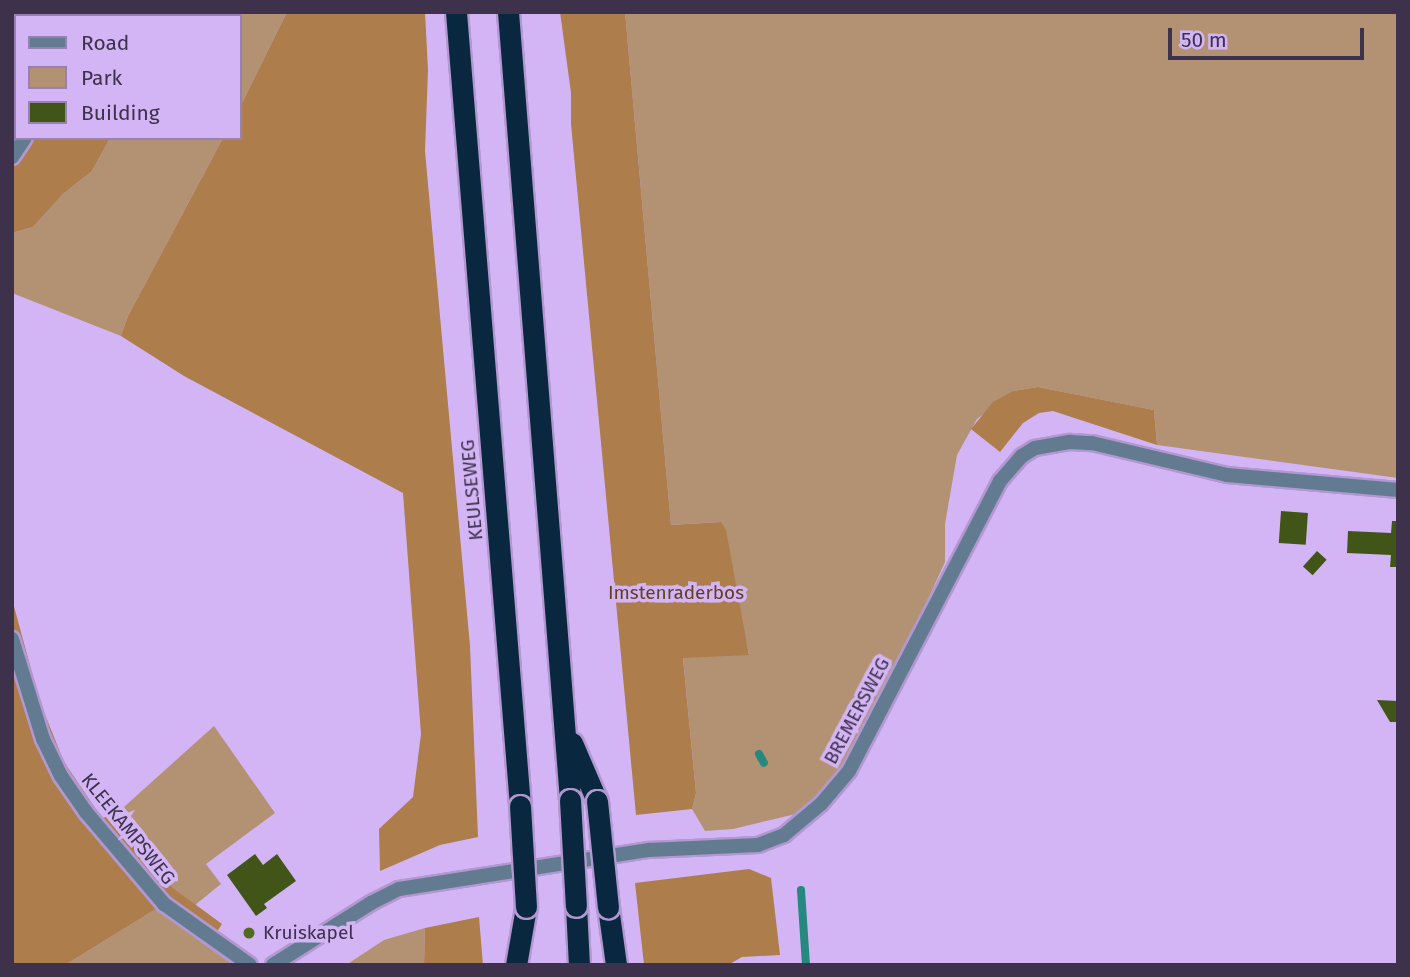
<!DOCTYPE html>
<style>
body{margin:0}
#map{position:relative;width:1410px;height:977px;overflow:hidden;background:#d3b5f6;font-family:"Fira Sans",sans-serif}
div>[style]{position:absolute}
.green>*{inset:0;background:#b39273}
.forest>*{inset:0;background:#ad7d4c}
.stream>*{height:8px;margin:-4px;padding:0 4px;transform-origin:4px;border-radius:4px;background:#26887f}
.building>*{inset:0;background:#425518;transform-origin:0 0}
.roads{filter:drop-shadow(2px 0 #b298d0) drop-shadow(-2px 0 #b298d0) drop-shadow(0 2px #b298d0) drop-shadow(0 -2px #b298d0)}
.street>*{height:14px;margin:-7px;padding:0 7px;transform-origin:7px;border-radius:7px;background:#637b90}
.highway>*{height:21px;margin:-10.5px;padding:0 10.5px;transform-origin:10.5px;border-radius:10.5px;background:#092840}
.bridges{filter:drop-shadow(2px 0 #b298d0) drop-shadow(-2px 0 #b298d0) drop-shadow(0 2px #b298d0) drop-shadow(0 -2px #b298d0)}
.highway-bridge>*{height:21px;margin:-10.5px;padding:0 10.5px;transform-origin:10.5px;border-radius:10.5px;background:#092840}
.dots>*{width:19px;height:19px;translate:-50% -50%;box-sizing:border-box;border:4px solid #d3b5f6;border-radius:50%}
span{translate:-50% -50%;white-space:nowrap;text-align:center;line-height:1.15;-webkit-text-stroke:7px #d3b5f6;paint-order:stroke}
.street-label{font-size:19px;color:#3d314b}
.park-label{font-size:19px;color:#63401a}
.poi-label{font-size:19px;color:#3d314b}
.left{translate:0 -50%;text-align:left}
.frame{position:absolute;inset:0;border:14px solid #3d314b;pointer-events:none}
.legend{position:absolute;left:14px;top:14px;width:228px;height:126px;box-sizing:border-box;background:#d3b5f6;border:2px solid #9780b2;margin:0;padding:9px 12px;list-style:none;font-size:21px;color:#3d314b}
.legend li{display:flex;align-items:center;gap:14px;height:35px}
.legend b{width:35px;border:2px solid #9780b2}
.scale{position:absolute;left:1168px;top:28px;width:196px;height:32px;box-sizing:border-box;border:4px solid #3d314b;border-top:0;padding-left:9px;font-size:21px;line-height:24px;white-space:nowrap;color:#3d314b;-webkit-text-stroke:5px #d3b5f6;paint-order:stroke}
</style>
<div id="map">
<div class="green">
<div style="clip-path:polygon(187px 12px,287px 12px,240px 107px,240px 16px,186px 16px)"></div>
<div style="clip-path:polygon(625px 12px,1398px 12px,1398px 478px,1157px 445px,1154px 410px,1038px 387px,1013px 391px,977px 419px,957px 455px,945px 524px,945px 562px,884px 695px,850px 756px,825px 791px,796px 814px,733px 829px,705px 831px,692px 809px,696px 793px,683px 657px,749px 654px,720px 522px,671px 525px)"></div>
<div style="clip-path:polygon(110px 138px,223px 138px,128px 316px,121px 336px,12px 293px,12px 233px,33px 227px,63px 194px,92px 171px)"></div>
<div style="clip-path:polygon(214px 726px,275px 813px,206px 864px,221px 884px,195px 905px,173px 888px,115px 815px)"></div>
<div style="clip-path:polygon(156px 909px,233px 965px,65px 965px)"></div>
<div style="clip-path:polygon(425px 928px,424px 965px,346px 965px,384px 940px)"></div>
</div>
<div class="forest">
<div style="clip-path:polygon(12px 12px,187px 12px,186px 16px,16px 16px,16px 138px,110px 138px,92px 171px,63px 194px,33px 227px,12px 233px)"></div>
<div style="clip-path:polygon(287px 12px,425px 12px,428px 70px,425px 151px,470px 646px,478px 837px,440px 845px,380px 871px,379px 829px,413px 797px,421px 734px,403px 493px,184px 376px,121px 336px,128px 316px,223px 138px,240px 138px,240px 107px)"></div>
<div style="clip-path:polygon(560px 12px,625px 12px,671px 525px,721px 522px,726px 530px,749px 655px,683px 658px,696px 793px,692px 809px,636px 815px,571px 124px,571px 93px)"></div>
<div style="clip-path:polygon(1038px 387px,1154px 410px,1157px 445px,1053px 411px,1039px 413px,1023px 423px,1000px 452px,971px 429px,993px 402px,1013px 391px)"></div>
<div style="clip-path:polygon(12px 599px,40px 702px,64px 762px,102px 818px,115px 815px,173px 888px,222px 924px,208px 946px,156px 909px,65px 965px,12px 965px)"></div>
<div style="clip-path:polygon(749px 869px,771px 878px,780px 955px,742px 957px,728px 965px,644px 965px,635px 883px)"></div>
<div style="clip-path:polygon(479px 917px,483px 965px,424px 965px,425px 928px)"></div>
</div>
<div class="stream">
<div style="left:759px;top:754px;width:10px;rotate:61deg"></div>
<div style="left:801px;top:890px;width:75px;rotate:86.2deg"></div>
</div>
<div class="building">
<div style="left:1281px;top:511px;width:27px;height:32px;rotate:4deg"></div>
<div style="clip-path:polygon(1392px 521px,1398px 521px,1398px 567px,1390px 567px,1391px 555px,1347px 553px,1348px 531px,1391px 533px)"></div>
<div style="left:1317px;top:551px;width:13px;height:21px;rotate:42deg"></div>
<div style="clip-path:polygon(1377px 700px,1398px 701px,1398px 722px,1390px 722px)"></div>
<div style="clip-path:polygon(255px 854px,263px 865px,277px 854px,296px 881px,264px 904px,267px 908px,256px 916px,227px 875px)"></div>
<div style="left:254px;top:926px;width:12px;height:13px;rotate:81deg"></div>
</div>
<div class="roads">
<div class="street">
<div style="left:63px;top:16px;width:4px;rotate:-76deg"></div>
<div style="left:12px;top:157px;width:23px;rotate:-56deg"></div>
<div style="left:12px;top:639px;width:105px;rotate:72.8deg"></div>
<div style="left:43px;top:739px;width:41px;rotate:64.1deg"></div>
<div style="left:61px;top:776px;width:44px;rotate:55.2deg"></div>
<div style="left:86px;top:812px;width:121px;rotate:49.7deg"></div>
<div style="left:164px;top:904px;width:105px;rotate:35.3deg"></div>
<div style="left:273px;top:965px;width:116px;rotate:-32.3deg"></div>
<div style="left:371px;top:903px;width:31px;rotate:-27deg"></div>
<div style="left:399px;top:889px;width:253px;rotate:-8.9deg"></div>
<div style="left:649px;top:850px;width:109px;rotate:-2.6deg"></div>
<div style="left:758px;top:845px;width:28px;rotate:-21deg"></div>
<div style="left:784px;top:835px;width:48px;rotate:-40deg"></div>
<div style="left:821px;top:804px;width:43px;rotate:-49.7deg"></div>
<div style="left:849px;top:771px;width:327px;rotate:-62.5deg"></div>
<div style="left:1000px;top:481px;width:33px;rotate:-49deg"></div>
<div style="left:1022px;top:456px;width:15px;rotate:-32deg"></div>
<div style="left:1035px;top:448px;width:36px;rotate:-10deg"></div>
<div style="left:1070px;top:442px;width:22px;rotate:3deg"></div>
<div style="left:1092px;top:443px;width:139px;rotate:13.3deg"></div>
<div style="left:1227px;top:475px;width:172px;rotate:5deg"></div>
</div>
<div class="highway">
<div style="left:456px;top:12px;width:797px;rotate:85.39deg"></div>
<div style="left:508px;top:12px;width:790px;rotate:85.5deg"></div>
<div style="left:572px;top:743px;width:63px;rotate:66.7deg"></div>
<div style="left:576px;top:906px;width:59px;rotate:87.1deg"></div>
<div style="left:608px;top:907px;width:59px;rotate:82.1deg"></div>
<div style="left:516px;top:965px;width:59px;rotate:-80.2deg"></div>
</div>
</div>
<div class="bridges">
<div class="highway-bridge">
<div style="left:570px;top:800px;width:106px;rotate:86.8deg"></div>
<div style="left:597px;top:801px;width:107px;rotate:84.1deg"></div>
<div style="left:520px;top:806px;width:101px;rotate:86.6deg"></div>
</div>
</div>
<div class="dots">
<div style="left:249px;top:933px;background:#536b1c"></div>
</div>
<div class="street-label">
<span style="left:472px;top:490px;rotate:-95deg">KEULSEWEG</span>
<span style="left:857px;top:711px;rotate:-62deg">BREMERSWEG</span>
<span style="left:128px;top:829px;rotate:51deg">KLEEKAMPSWEG</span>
</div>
<div class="park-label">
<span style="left:676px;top:593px">Imstenraderbos</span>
</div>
<div class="poi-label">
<span class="left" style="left:263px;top:933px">Kruiskapel</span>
</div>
<div class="frame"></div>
<ul class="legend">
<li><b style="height:9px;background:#637b90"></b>Road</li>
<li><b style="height:19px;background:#b39273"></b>Park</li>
<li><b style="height:19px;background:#425518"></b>Building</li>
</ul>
<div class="scale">50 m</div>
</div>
